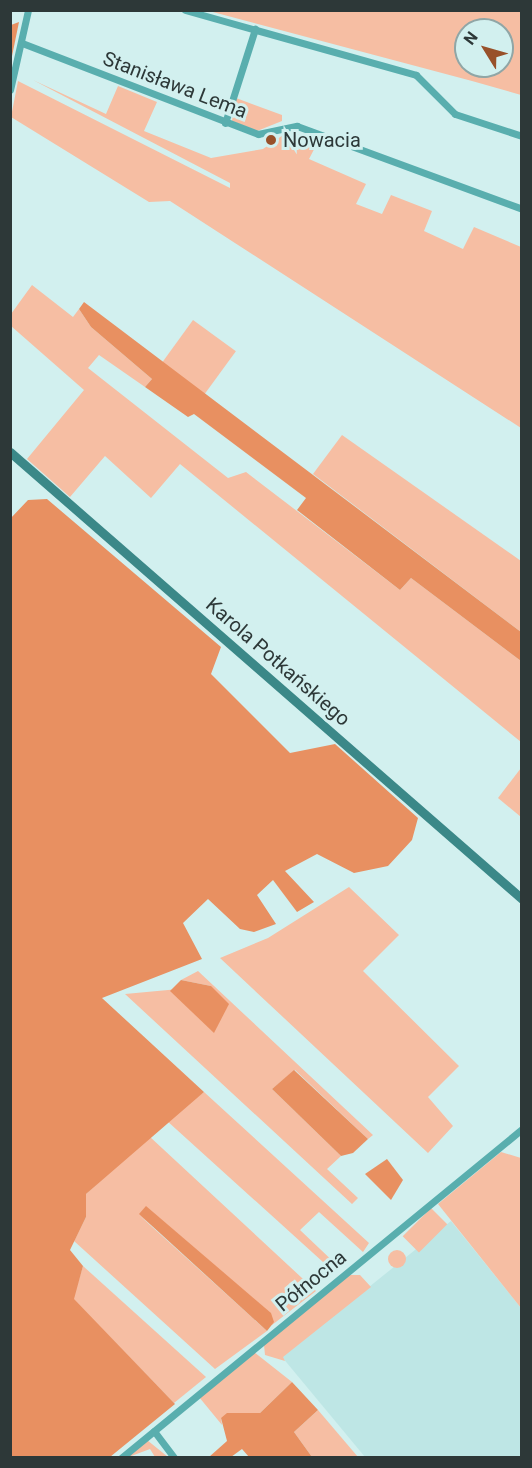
<!DOCTYPE html>
<meta charset="utf-8">
<style>
body{margin:0}
#map{position:relative;width:532px;height:1468px;overflow:hidden;background:#d2f0ef;font-family:Roboto,sans-serif}
div>[style]{position:absolute}
.built>*{inset:0;background:#bee6e5}
.green>*{inset:0;background:#f6bea3;transform-origin:0 0}
.round{border-radius:50%}
.forest>*{inset:0;background:#e89061}
.street>*{height:7px;margin:-3.5px;padding:0 3.5px;transform-origin:3.5px;border-radius:3.5px;background:#59aeae}
.secondary>*{height:9px;margin:-4.5px;padding:0 4.5px;transform-origin:4.5px;border-radius:4.5px;background:#3b8888}
.dots>*{width:16px;height:16px;translate:-50% -50%;box-sizing:border-box;border:3px solid #d2f0ef;border-radius:50%}
span{translate:-50% -50%;white-space:nowrap;text-align:center;line-height:1.15;-webkit-text-stroke:6px #d2f0ef;paint-order:stroke}
.street-label{font-size:20px;color:#2d3838}
.poi-label{font-size:20px;color:#2d3838}
.left{translate:0 -50%;text-align:left}
.frame{position:absolute;inset:0;border:12px solid #2d3838;pointer-events:none}
.north{position:absolute;left:454px;top:18px;width:60px;height:60px;box-sizing:border-box;background:#d2f0ef;border:2px solid #90a6a6;border-radius:50%;rotate:307deg;font-size:16px;font-weight:700;line-height:24px;text-align:center;color:#2d3838}
.north::after{content:'';display:block;margin:auto;width:21px;height:27px;background:#98512a;clip-path:polygon(50% 0,100% 100%,50% 72%,0 100%)}
</style>
<div id="map">
<div class="built">
<div style="clip-path:polygon(451px 1221px,521px 1308px,521px 1457px,365px 1457px,282px 1357px)"></div>
</div>
<div class="green">
<div style="clip-path:polygon(evenodd,209px 11px,521px 11px,521px 95px,472px 81px,209px 11px,466px 30px,502px 30px,502px 66px,466px 66px,466px 30px)"></div>
<div style="clip-path:polygon(33px 80px,106px 114px,118px 86px,157px 102px,144px 131px,211px 158px,263px 149px,286px 133px,321px 136px,309px 159px,366px 184px,356px 204px,382px 214px,391px 195px,432px 211px,424px 231px,463px 249px,474px 227px,521px 247px,521px 428px,170px 201px,149px 202px,11px 117px,18px 81px,230px 188px,230px 183px)"></div>
<div style="clip-path:polygon(236px 98px,282px 115px,282px 121px,257px 131px,232px 121px)"></div>
<div style="clip-path:polygon(32px 285px,73px 317px,79px 309px,91px 327px,152px 379px,145px 387px,99px 355px,88px 368px,228px 478px,246px 472px,400px 590px,411px 578px,521px 661px,521px 742px,180px 464px,151px 498px,105px 456px,70px 497px,27px 459px,84px 390px,11px 326px,11px 314px)"></div>
<div style="left:193px;top:320px;width:53px;height:54px;rotate:36deg"></div>
<div style="clip-path:polygon(342px 435px,521px 561px,521px 632px,313px 474px)"></div>
<div style="clip-path:polygon(521px 768px,521px 817px,498px 798px)"></div>
<div style="clip-path:polygon(349px 887px,399px 935px,363px 971px,459px 1066px,428px 1097px,453px 1126px,428px 1153px,220px 958px,268px 938px)"></div>
<div style="clip-path:polygon(198px 971px,373px 1135px,368px 1139px,295px 1070px,272px 1089px,341px 1156px,327px 1169px,358px 1198px,352px 1204px,125px 994px,211px 986px,181px 980px)"></div>
<div style="clip-path:polygon(204px 1092px,369px 1243px,363px 1252px,319px 1212px,300px 1230px,339px 1267px,334px 1272px,166px 1120px)"></div>
<div style="clip-path:polygon(149px 1136px,316px 1291px,272px 1325px,139px 1215px,267px 1331px,215px 1369px,74px 1241px,86px 1217px,86px 1194px)"></div>
<div style="clip-path:polygon(501px 1152px,521px 1158px,521px 1308px,438px 1204px)"></div>
<div style="left:431px;top:1208px;width:23px;height:40px;rotate:45deg"></div>
<div class="round" style="left:388px;top:1250px;width:18px;height:18px"></div>
<div style="clip-path:polygon(83px 1266px,206px 1377px,174px 1403px,73px 1299px)"></div>
<div style="clip-path:polygon(349px 1275px,360px 1275px,371px 1287px,283px 1357px,285px 1361px,265px 1355px,264px 1345px)"></div>
<div style="clip-path:polygon(254px 1352px,292px 1382px,260px 1413px,221px 1418px,222px 1425px,199px 1397px)"></div>
<div style="clip-path:polygon(318px 1410px,358px 1457px,312px 1457px,294px 1432px)"></div>
<div style="clip-path:polygon(147px 1440px,168px 1457px,155px 1457px,150px 1449px,126px 1458px)"></div>
</div>
<div class="forest">
<div style="clip-path:polygon(19px 22px,11px 61px,11px 25px)"></div>
<div style="clip-path:polygon(84px 302px,521px 632px,521px 661px,411px 578px,400px 590px,297px 510px,306px 498px,194px 414px,188px 417px,145px 387px,152px 379px,91px 327px,79px 309px)"></div>
<div style="clip-path:polygon(47px 499px,221px 647px,211px 674px,290px 753px,335px 744px,418px 818px,412px 840px,388px 866px,354px 873px,317px 854px,285px 871px,314px 902px,297px 912px,273px 880px,257px 895px,276px 924px,254px 932px,240px 929px,208px 899px,183px 923px,202px 959px,102px 998px,204px 1092px,86px 1194px,86px 1217px,70px 1250px,83px 1266px,74px 1299px,175px 1404px,110px 1457px,11px 1457px,10px 519px,28px 500px)"></div>
<div style="clip-path:polygon(181px 980px,211px 986px,229px 1004px,214px 1033px,170px 991px)"></div>
<div style="clip-path:polygon(294px 1070px,368px 1139px,353px 1153px,341px 1156px,272px 1089px)"></div>
<div style="clip-path:polygon(387px 1159px,403px 1180px,391px 1200px,365px 1174px)"></div>
<div style="clip-path:polygon(146px 1206px,271px 1313px,274px 1322px,267px 1331px,139px 1214px)"></div>
<div style="clip-path:polygon(292px 1382px,318px 1410px,294px 1432px,312px 1457px,249px 1457px,242px 1449px,231px 1457px,209px 1457px,227px 1441px,221px 1418px,227px 1413px,260px 1413px)"></div>
</div>
<div class="street">
<div style="left:185px;top:10px;width:240px;rotate:15.7deg"></div>
<div style="left:416px;top:75px;width:55px;rotate:45deg"></div>
<div style="left:455px;top:114px;width:71px;rotate:18.2deg"></div>
<div style="left:22px;top:43px;width:253px;rotate:21.1deg"></div>
<div style="left:258px;top:134px;width:40px;rotate:-12deg"></div>
<div style="left:297px;top:126px;width:240px;rotate:20.2deg"></div>
<div style="left:10px;top:90px;width:82px;rotate:-77.3deg"></div>
<div style="left:225px;top:123px;width:99px;rotate:-72.3deg"></div>
<div style="left:154px;top:1431px;width:34px;rotate:53deg"></div>
<div style="left:121px;top:1458px;width:519px;rotate:-39.37deg"></div>
</div>
<div class="secondary">
<div style="left:10px;top:452px;width:680px;rotate:41.12deg"></div>
</div>
<div class="dots">
<div style="left:271px;top:140px;background:#98512a"></div>
</div>
<div class="street-label">
<span style="left:175px;top:85px;rotate:21deg">Stanisława Lema</span>
<span style="left:278px;top:662px;rotate:41deg">Karola Potkańskiego</span>
<span style="left:311px;top:1281px;rotate:-39deg">Północna</span>
</div>
<div class="poi-label">
<span class="left" style="left:283px;top:140px">Nowacia</span>
</div>
<div class="frame"></div>
<div class="north">N</div>
</div>
